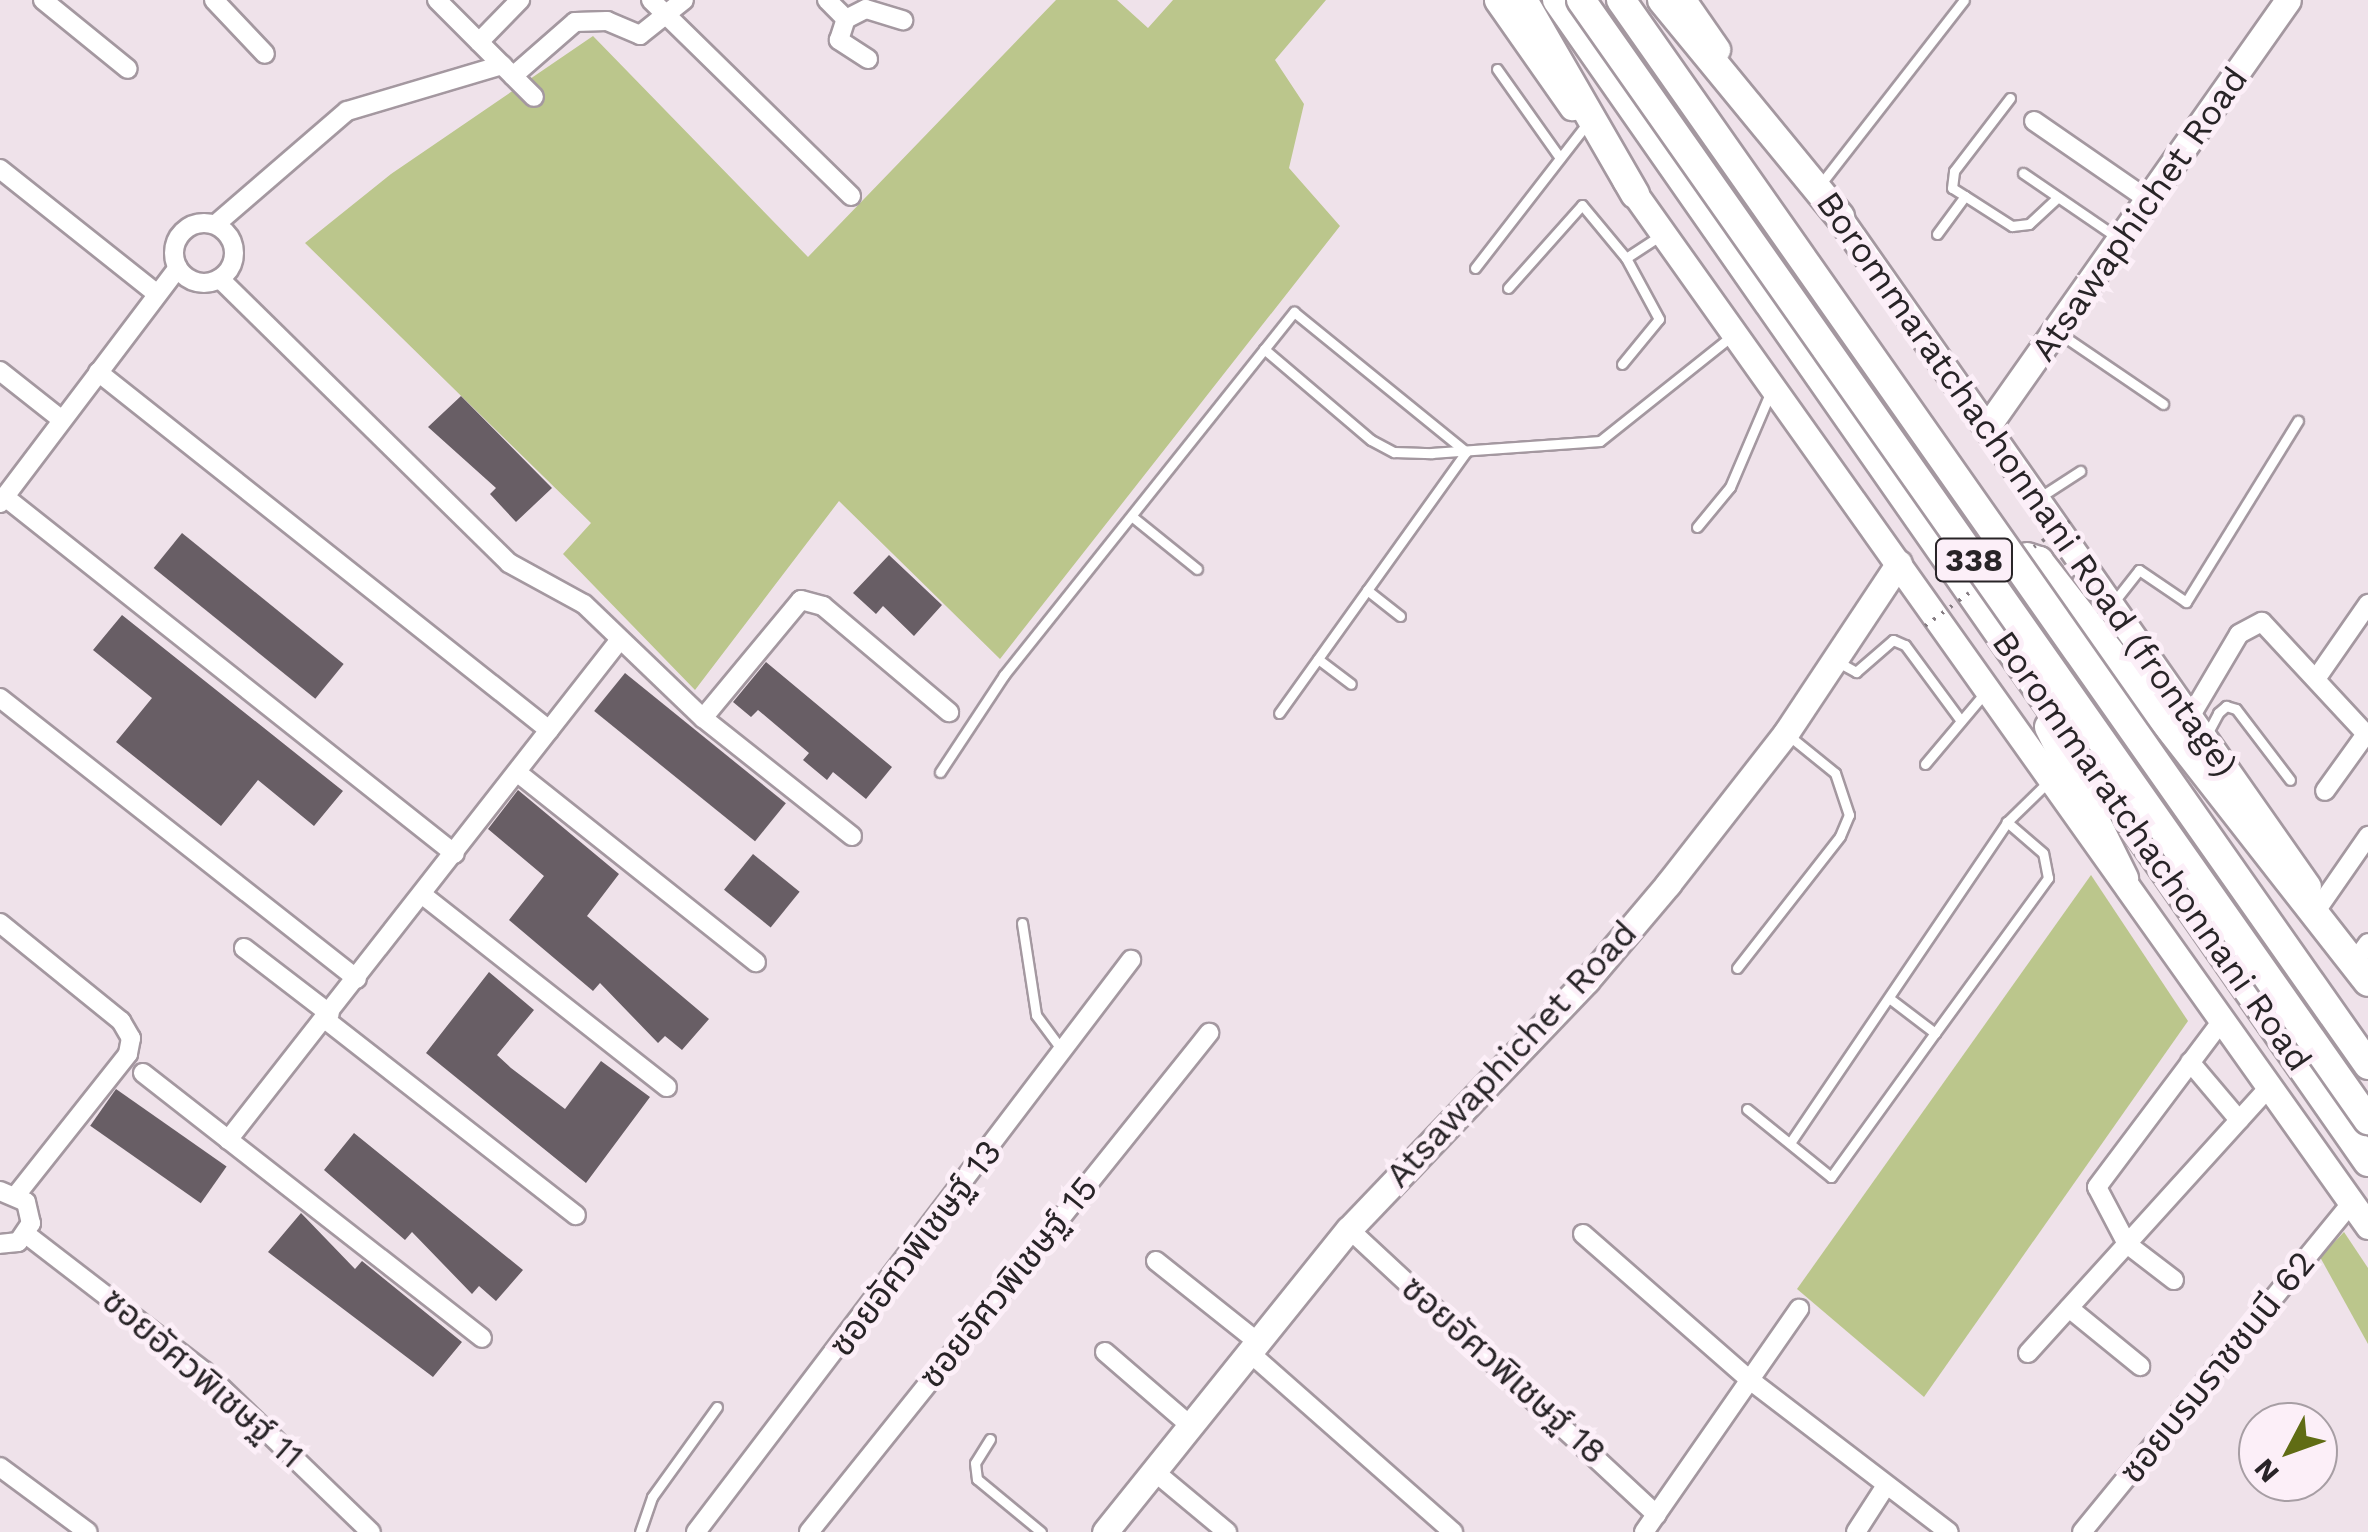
<!DOCTYPE html>
<meta charset="utf-8">
<style>
body{margin:0}
#map{position:relative;width:2368px;height:1532px;overflow:hidden;background:#efe2ea;font-family:"Work Sans","Noto Sans Thai",sans-serif}
div>[style]{position:absolute}
.green>*{inset:0;background:#bbc68c}
.building>*{inset:0;background:#685e65;transform-origin:0 0}
.roads{filter:drop-shadow(2px 0 #a498a0) drop-shadow(-2px 0 #a498a0) drop-shadow(0 2px #a498a0) drop-shadow(0 -2px #a498a0)}
.lane>*{height:9px;margin:-4.5px;padding:0 4.5px;transform-origin:4.5px;border-radius:4.5px;background:#fff}
.street>*{height:18px;margin:-9px;padding:0 9px;transform-origin:9px;border-radius:9px;background:#fff}
.street>.ring{margin:-9px;padding:0;box-sizing:content-box;background:none;border:18px solid #fff;border-radius:50%}
.secondary>*{height:25px;margin:-12.5px;padding:0 12.5px;transform-origin:12.5px;border-radius:12.5px;background:#fff}
.primary>*{height:28px;margin:-14px;padding:0 14px;transform-origin:14px;border-radius:14px;background:#fff}
.path-bridge>*{height:4px;margin-top:-2px;transform-origin:0;background:repeating-linear-gradient(90deg,#867d83 0 2.5px,transparent 0 10.5px)}
.bridges{filter:drop-shadow(2px 0 #a498a0) drop-shadow(-2px 0 #a498a0) drop-shadow(0 2px #a498a0) drop-shadow(0 -2px #a498a0)}
.primary-bridge>*{height:28px;margin:-14px;padding:0 14px;transform-origin:14px;border-radius:14px;background:#fff}
span{translate:-50% -50%;white-space:nowrap;text-align:center;line-height:1.15;-webkit-text-stroke:10px #fceff8;paint-order:stroke}
.shield-label span{padding:2px 8px;background:#fceff8;border:2px solid;border-radius:8px;-webkit-text-stroke-width:0}
.shield-label{font-size:32px;color:#282427;font-weight:700}
.street-label{font-size:35px;color:#282427}
.north{position:absolute;left:2238px;top:1402px;width:100px;height:100px;box-sizing:border-box;background:#fceff8;border:2px solid #a79ea4;border-radius:50%;rotate:229deg;font-size:28px;font-weight:700;line-height:40px;text-align:center;color:#282427}
.north::after{content:'';display:block;margin:auto;width:35px;height:45px;background:#606c14;clip-path:polygon(50% 0,100% 100%,50% 72%,0 100%)}
</style>
<div id="map">
<div class="green">
<div style="clip-path:polygon(1056px 0,1117px 0,1148px 28px,1173px 0,1326px 0,1275px 60px,1304px 104px,1289px 168px,1340px 226px,1000px 659px,839px 501px,695px 690px,563px 554px,591px 523px,305px 243px,391px 174px,593px 36px,808px 257px)"></div>
<div style="clip-path:polygon(2091px 875px,2188px 1021px,1924px 1397px,1797px 1289px)"></div>
<div style="clip-path:polygon(2344px 1232px,2368px 1268px,2368px 1344px,2320px 1257px)"></div>
</div>
<div class="building">
<div style="clip-path:polygon(461px 396px,552px 488px,516px 522px,490px 494px,496px 488px,428px 427px)"></div>
<div style="left:182px;top:533px;width:208px;height:45px;rotate:39deg"></div>
<div style="clip-path:polygon(889px 555px,942px 605px,914px 636px,883px 606px,876px 614px,853px 593px)"></div>
<div style="clip-path:polygon(122px 615px,343px 791px,314px 826px,258px 780px,221px 826px,116px 742px,152px 698px,93px 650px)"></div>
<div style="clip-path:polygon(766px 662px,892px 767px,866px 799px,833px 772px,827px 780px,803px 760px,809px 753px,758px 710px,751px 717px,733px 702px)"></div>
<div style="left:625px;top:673px;width:207px;height:49px;rotate:39deg"></div>
<div style="clip-path:polygon(518px 790px,619px 874px,587px 916px,709px 1019px,682px 1050px,665px 1036px,658px 1043px,600px 983px,593px 991px,509px 920px,544px 876px,488px 829px)"></div>
<div style="left:753px;top:854px;width:60px;height:46px;rotate:39deg"></div>
<div style="clip-path:polygon(489px 972px,534px 1010px,497px 1055px,511px 1068px,565px 1109px,601px 1061px,650px 1097px,586px 1183px,426px 1053px)"></div>
<div style="left:116px;top:1089px;width:135px;height:45px;rotate:35deg"></div>
<div style="clip-path:polygon(354px 1133px,523px 1270px,496px 1301px,479px 1286px,472px 1294px,412px 1232px,405px 1240px,324px 1170px)"></div>
<div style="clip-path:polygon(301px 1213px,355px 1269px,362px 1261px,462px 1342px,433px 1377px,268px 1252px)"></div>
</div>
<div class="roads">
<div class="lane">
<div style="left:1497px;top:69px;width:109px;rotate:54.7deg"></div>
<div style="left:2023px;top:173px;width:115px;rotate:34.4deg"></div>
<div style="left:1820px;top:185px;width:234px;rotate:-52.1deg"></div>
<div style="left:1965px;top:196px;width:56px;rotate:32.6deg"></div>
<div style="left:2012px;top:226px;width:17px;rotate:-7deg"></div>
<div style="left:2029px;top:224px;width:38px;rotate:-43deg"></div>
<div style="left:1937px;top:234px;width:47px;rotate:-53.6deg"></div>
<div style="left:1965px;top:196px;width:15px;rotate:-148deg"></div>
<div style="left:1952px;top:188px;width:17px;rotate:-83deg"></div>
<div style="left:1954px;top:171px;width:92px;rotate:-52.5deg"></div>
<div style="left:1475px;top:268px;width:180px;rotate:-52.2deg"></div>
<div style="left:1508px;top:288px;width:111px;rotate:-48.3deg"></div>
<div style="left:1582px;top:205px;width:69px;rotate:50.3deg"></div>
<div style="left:2059px;top:333px;width:126px;rotate:34.3deg"></div>
<div style="left:1264px;top:349px;width:140px;rotate:40.4deg"></div>
<div style="left:1371px;top:440px;width:26px;rotate:28deg"></div>
<div style="left:1394px;top:452px;width:38px;rotate:2deg"></div>
<div style="left:1432px;top:453px;width:168px;rotate:-4.1deg"></div>
<div style="left:1600px;top:441px;width:170px;rotate:-38.6deg"></div>
<div style="left:1622px;top:364px;width:58px;rotate:-50.6deg"></div>
<div style="left:1659px;top:319px;width:69px;rotate:-118.4deg"></div>
<div style="left:1626px;top:258px;width:42px;rotate:-33.3deg"></div>
<div style="left:2040px;top:497px;width:48px;rotate:-33deg"></div>
<div style="left:1134px;top:518px;width:81px;rotate:39deg"></div>
<div style="left:1697px;top:527px;width:52px;rotate:-50.5deg"></div>
<div style="left:1730px;top:487px;width:102px;rotate:-66.9deg"></div>
<div style="left:1367px;top:590px;width:42px;rotate:38.2deg"></div>
<div style="left:2113px;top:603px;width:42px;rotate:-51.8deg"></div>
<div style="left:2139px;top:570px;width:57px;rotate:34.2deg"></div>
<div style="left:2186px;top:602px;width:213px;rotate:-58.3deg"></div>
<div style="left:1318px;top:659px;width:41px;rotate:37.1deg"></div>
<div style="left:1838px;top:662px;width:21px;rotate:29deg"></div>
<div style="left:1856px;top:672px;width:49px;rotate:-40.9deg"></div>
<div style="left:1893px;top:640px;width:13px;rotate:23deg"></div>
<div style="left:1905px;top:645px;width:94px;rotate:53.6deg"></div>
<div style="left:2206px;top:736px;width:26px;rotate:-62deg"></div>
<div style="left:2218px;top:713px;width:11px;rotate:-41deg"></div>
<div style="left:2226px;top:706px;width:10px;rotate:17deg"></div>
<div style="left:2236px;top:709px;width:89px;rotate:52.7deg"></div>
<div style="left:1925px;top:764px;width:92px;rotate:-49.9deg"></div>
<div style="left:940px;top:772px;width:116px;rotate:-56.6deg"></div>
<div style="left:1004px;top:675px;width:465px;rotate:-51.4deg"></div>
<div style="left:1294px;top:312px;width:222px;rotate:39.1deg"></div>
<div style="left:1466px;top:452px;width:321px;rotate:125.6deg"></div>
<div style="left:1022px;top:923px;width:93px;rotate:81.3deg"></div>
<div style="left:1036px;top:1015px;width:44px;rotate:53.4deg"></div>
<div style="left:1737px;top:968px;width:167px;rotate:-52deg"></div>
<div style="left:1840px;top:836px;width:23px;rotate:-67deg"></div>
<div style="left:1849px;top:815px;width:44px;rotate:-108.4deg"></div>
<div style="left:1835px;top:773px;width:60px;rotate:-141deg"></div>
<div style="left:1889px;top:998px;width:58px;rotate:37.3deg"></div>
<div style="left:1935px;top:1033px;width:192px;rotate:-53.9deg"></div>
<div style="left:2048px;top:878px;width:25px;rotate:-101deg"></div>
<div style="left:2043px;top:853px;width:48px;rotate:-139.3deg"></div>
<div style="left:1747px;top:1109px;width:108px;rotate:39deg"></div>
<div style="left:1831px;top:1177px;width:178px;rotate:-54.2deg"></div>
<div style="left:1790px;top:1143px;width:387px;rotate:-55.9deg"></div>
<div style="left:2007px;top:822px;width:56px;rotate:-44.3deg"></div>
<div style="left:990px;top:1439px;width:28px;rotate:122deg"></div>
<div style="left:975px;top:1463px;width:16px;rotate:83deg"></div>
<div style="left:977px;top:1479px;width:83px;rotate:39.6deg"></div>
<div style="left:640px;top:1532px;width:37px;rotate:-71deg"></div>
<div style="left:652px;top:1497px;width:111px;rotate:-54.2deg"></div>
</div>
<div class="street">
<div style="left:43px;top:0;width:109px;rotate:39.1deg"></div>
<div style="left:214px;top:0;width:74px;rotate:46.6deg"></div>
<div style="left:437px;top:0;width:137px;rotate:45deg"></div>
<div style="left:651px;top:0;width:280px;rotate:44.4deg"></div>
<div style="left:827px;top:0;width:27px;rotate:45deg"></div>
<div style="left:479px;top:42px;width:59px;rotate:-45.7deg"></div>
<div style="left:868px;top:59px;width:35px;rotate:-147deg"></div>
<div style="left:839px;top:40px;width:22px;rotate:-72deg"></div>
<div style="left:846px;top:19px;width:22px;rotate:-27deg"></div>
<div style="left:866px;top:9px;width:39px;rotate:17deg"></div>
<div style="left:513px;top:76px;width:82px;rotate:-41.1deg"></div>
<div style="left:575px;top:22px;width:32px;rotate:-2deg"></div>
<div style="left:607px;top:21px;width:36px;rotate:23deg"></div>
<div style="left:640px;top:35px;width:56px;rotate:-38.5deg"></div>
<div style="left:2034px;top:121px;width:137px;rotate:34.6deg"></div>
<div style="left:0;top:169px;width:201px;rotate:38.5deg"></div>
<div class="ring" style="left:174px;top:223px;width:42px;height:42px"></div>
<div style="left:216px;top:224px;width:173px;rotate:-40.8deg"></div>
<div style="left:347px;top:111px;width:162px;rotate:-16.5deg"></div>
<div style="left:220px;top:279px;width:405px;rotate:44.5deg"></div>
<div style="left:509px;top:563px;width:85px;rotate:28.7deg"></div>
<div style="left:584px;top:604px;width:165px;rotate:43.8deg"></div>
<div style="left:703px;top:718px;width:190px;rotate:38.4deg"></div>
<div style="left:0;top:371px;width:79px;rotate:38.3deg"></div>
<div style="left:98px;top:372px;width:576px;rotate:38.44deg"></div>
<div style="left:5px;top:497px;width:574px;rotate:38.43deg"></div>
<div style="left:0;top:503px;width:295px;rotate:-52.9deg"></div>
<div style="left:2318px;top:676px;width:88px;rotate:-55.2deg"></div>
<div style="left:0;top:698px;width:454px;rotate:38.2deg"></div>
<div style="left:2190px;top:717px;width:96px;rotate:-59.4deg"></div>
<div style="left:2239px;top:634px;width:26px;rotate:-28deg"></div>
<div style="left:2262px;top:622px;width:153px;rotate:47.1deg"></div>
<div style="left:2366px;top:734px;width:70px;rotate:125.7deg"></div>
<div style="left:703px;top:718px;width:153px;rotate:-50.3deg"></div>
<div style="left:801px;top:600px;width:23px;rotate:15deg"></div>
<div style="left:823px;top:606px;width:165px;rotate:40.1deg"></div>
<div style="left:518px;top:773px;width:304px;rotate:38.5deg"></div>
<div style="left:424px;top:896px;width:309px;rotate:38.2deg"></div>
<div style="left:2321px;top:904px;width:83px;rotate:-55.3deg"></div>
<div style="left:0;top:923px;width:156px;rotate:39deg"></div>
<div style="left:121px;top:1021px;width:20px;rotate:60deg"></div>
<div style="left:131px;top:1038px;width:16px;rotate:101deg"></div>
<div style="left:128px;top:1054px;width:179px;rotate:128.4deg"></div>
<div style="left:244px;top:948px;width:108px;rotate:37.5deg"></div>
<div style="left:2358px;top:957px;width:17px;rotate:-54deg"></div>
<div style="left:326px;top:1020px;width:317px;rotate:38deg"></div>
<div style="left:2190px;top:1062px;width:76px;rotate:49.8deg"></div>
<div style="left:143px;top:1073px;width:430px;rotate:38deg"></div>
<div style="left:228px;top:1140px;width:633px;rotate:-51.93deg"></div>
<div style="left:0;top:1191px;width:28px;rotate:23deg"></div>
<div style="left:26px;top:1202px;width:22px;rotate:77deg"></div>
<div style="left:31px;top:1223px;width:23px;rotate:124deg"></div>
<div style="left:18px;top:1242px;width:18px;rotate:174deg"></div>
<div style="left:1349px;top:1229px;width:420px;rotate:42.9deg"></div>
<div style="left:26px;top:1234px;width:225px;rotate:37.6deg"></div>
<div style="left:204px;top:1371px;width:232px;rotate:44deg"></div>
<div style="left:1583px;top:1234px;width:222px;rotate:41.2deg"></div>
<div style="left:1750px;top:1380px;width:250px;rotate:37.4deg"></div>
<div style="left:1156px;top:1261px;width:132px;rotate:38.5deg"></div>
<div style="left:2174px;top:1280px;width:59px;rotate:-142.5deg"></div>
<div style="left:2127px;top:1244px;width:64px;rotate:-117.8deg"></div>
<div style="left:2097px;top:1187px;width:210px;rotate:-53.1deg"></div>
<div style="left:2069px;top:1308px;width:92px;rotate:39.2deg"></div>
<div style="left:1105px;top:1352px;width:115px;rotate:40.8deg"></div>
<div style="left:1250px;top:1353px;width:271px;rotate:41.4deg"></div>
<div style="left:2028px;top:1353px;width:360px;rotate:-47.8deg"></div>
<div style="left:0;top:1467px;width:109px;rotate:36.5deg"></div>
<div style="left:1155px;top:1472px;width:94px;rotate:39.8deg"></div>
<div style="left:696px;top:1532px;width:719px;rotate:-52.75deg"></div>
<div style="left:809px;top:1532px;width:640px;rotate:-51.28deg"></div>
<div style="left:1644px;top:1532px;width:272px;rotate:-55.2deg"></div>
<div style="left:1856px;top:1532px;width:54px;rotate:-57.2deg"></div>
<div style="left:2082px;top:1532px;width:426px;rotate:-50.7deg"></div>
</div>
<div class="secondary">
<div style="left:1497px;top:0;width:131px;rotate:55deg"></div>
<div style="left:1683px;top:0;width:60px;rotate:55.2deg"></div>
<div style="left:1625px;top:180px;width:1283px;rotate:54.61deg"></div>
<div style="left:1829px;top:203px;width:834px;rotate:54.96deg"></div>
<div style="left:1987px;top:427px;width:522px;rotate:-54.82deg"></div>
<div style="left:1105px;top:1532px;width:389px;rotate:-51.2deg"></div>
<div style="left:1349px;top:1229px;width:344px;rotate:-46.3deg"></div>
<div style="left:1587px;top:980px;width:126px;rotate:-49.8deg"></div>
<div style="left:1668px;top:884px;width:192px;rotate:-52deg"></div>
<div style="left:1786px;top:733px;width:204px;rotate:-56.4deg"></div>
</div>
<div class="primary">
<div style="left:1523px;top:0;width:224px;rotate:60deg"></div>
<div style="left:1557px;top:0;width:1417px;rotate:55.09deg"></div>
<div style="left:1662px;top:0;width:281px;rotate:50.6deg"></div>
<div style="left:2027px;top:557px;width:13px;rotate:18deg"></div>
<div style="left:2039px;top:561px;width:534px;rotate:51.99deg"></div>
<div style="left:2049px;top:727px;width:169px;rotate:63.6deg"></div>
</div>
</div>
<div class="path-bridge">
<div style="left:2034px;top:547px;width:49px;rotate:-35.9deg"></div>
<div style="left:1925px;top:626px;width:55px;rotate:-36.9deg"></div>
</div>
<div class="bridges">
<div class="primary-bridge">
<div style="left:1581px;top:0;width:1369px;rotate:54.91deg"></div>
<div style="left:1621px;top:0;width:1301px;rotate:54.95deg"></div>
</div>
</div>
<div class="shield-label">
<span style="left:1974px;top:560px">338</span>
</div>
<div class="street-label">
<span style="left:2139px;top:214px;rotate:-55deg">Atsawaphichet Road</span>
<span style="left:2027px;top:484px;rotate:55deg">Borommaratchachonnani Road (frontage)</span>
<span style="left:2152px;top:851px;rotate:55deg">Borommaratchachonnani Road</span>
<span style="left:1511px;top:1054px;rotate:-47deg">Atsawaphichet Road</span>
<span style="left:915px;top:1248px;rotate:-53deg">ซอยอัศวพิเชษฐ์ 13</span>
<span style="left:1008px;top:1282px;rotate:-51deg">ซอยอัศวพิเชษฐ์ 15</span>
<span style="left:2217px;top:1367px;rotate:-51deg">ซอยบรมราชชนนี 62</span>
<span style="left:1504px;top:1370px;rotate:42deg">ซอยอัศวพิเชษฐ์ 18</span>
<span style="left:203px;top:1378px;rotate:41deg">ซอยอัศวพิเชษฐ์ 11</span>
</div>
<div class="north">N</div>
</div>
